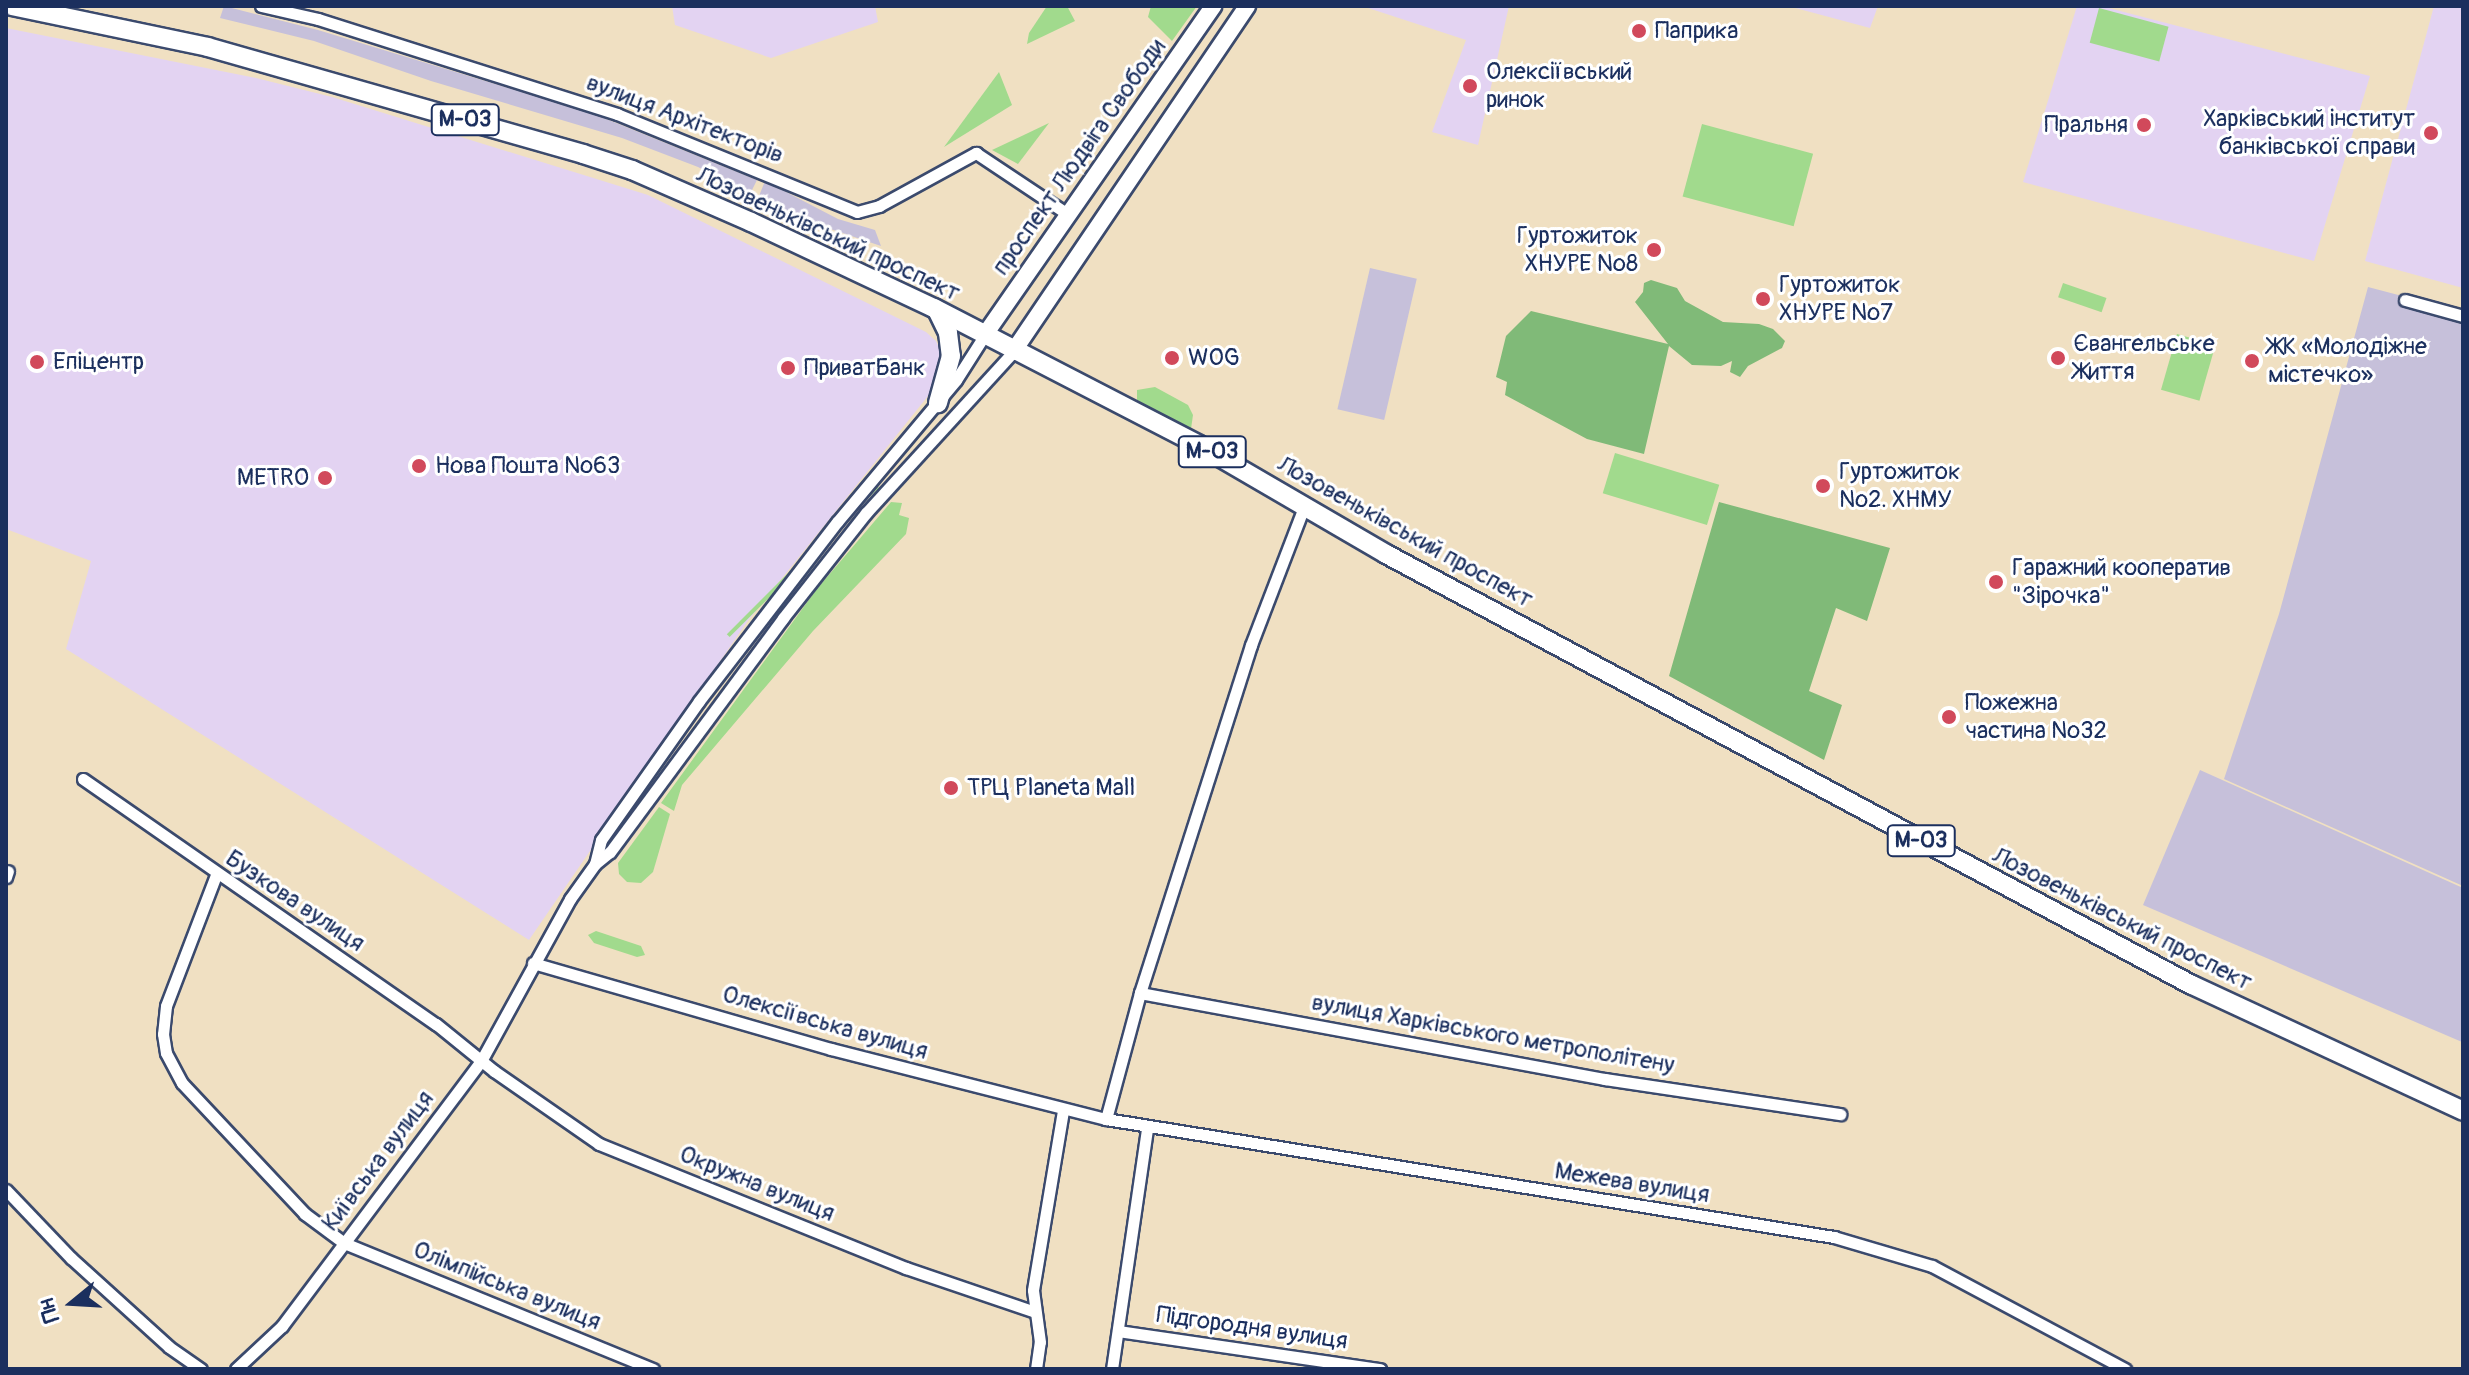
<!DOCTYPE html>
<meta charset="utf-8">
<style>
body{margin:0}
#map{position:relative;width:2469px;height:1375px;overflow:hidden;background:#f0e0c2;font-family:Pangolin,sans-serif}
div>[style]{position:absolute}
.built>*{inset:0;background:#e3d3f2}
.industrial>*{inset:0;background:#c6c0da;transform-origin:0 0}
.green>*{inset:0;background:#a1da8d;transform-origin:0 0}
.forest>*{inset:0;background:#80ba78}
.roads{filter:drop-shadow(2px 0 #3b4a6d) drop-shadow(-2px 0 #3b4a6d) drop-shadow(0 2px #3b4a6d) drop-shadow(0 -2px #3b4a6d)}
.minor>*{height:11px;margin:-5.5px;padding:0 5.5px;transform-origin:5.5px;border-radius:5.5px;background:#fff}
.secondary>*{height:16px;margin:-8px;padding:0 8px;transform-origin:8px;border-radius:8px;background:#fff}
.trunk>*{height:18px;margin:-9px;padding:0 9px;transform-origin:9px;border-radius:9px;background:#fff}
.dots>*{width:22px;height:22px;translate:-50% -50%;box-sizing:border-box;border:4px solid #fff;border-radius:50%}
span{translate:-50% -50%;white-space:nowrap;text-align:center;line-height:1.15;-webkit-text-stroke:6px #fff;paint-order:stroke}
.shield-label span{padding:2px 6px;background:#fff;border:2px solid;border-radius:6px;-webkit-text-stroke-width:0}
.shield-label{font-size:22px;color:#1b2f5e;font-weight:700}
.poi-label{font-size:24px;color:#1b2f5e}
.left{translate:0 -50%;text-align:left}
.right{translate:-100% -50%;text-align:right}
.street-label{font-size:24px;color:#1b2f5e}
.frame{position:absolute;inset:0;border:8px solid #1b2f5e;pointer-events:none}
.north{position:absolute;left:32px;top:1263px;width:80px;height:80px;-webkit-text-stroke:6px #fff;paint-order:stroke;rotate:252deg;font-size:22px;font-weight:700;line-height:32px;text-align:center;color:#1b2f5e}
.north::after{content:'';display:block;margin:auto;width:28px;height:36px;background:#1b2f5e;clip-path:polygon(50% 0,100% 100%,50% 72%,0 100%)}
</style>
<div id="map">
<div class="built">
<div style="clip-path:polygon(672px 6px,875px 6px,878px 22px,771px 58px,675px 25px)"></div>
<div style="clip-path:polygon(1362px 6px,1509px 6px,1478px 145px,1432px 132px,1466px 40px)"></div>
<div style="clip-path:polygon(1788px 6px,1878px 6px,1870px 28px)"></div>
<div style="clip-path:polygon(2077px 6px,2101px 6px,2370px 76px,2314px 261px,2023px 182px)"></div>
<div style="clip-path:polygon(2434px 6px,2463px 6px,2463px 288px,2365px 261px)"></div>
<div style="clip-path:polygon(6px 28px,256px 78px,332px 97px,648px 195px,926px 332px,936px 341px,943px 356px,936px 386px,747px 622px,529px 940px,66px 649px,91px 561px,6px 529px)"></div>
</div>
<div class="industrial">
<div style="clip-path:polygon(224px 6px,318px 30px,594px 114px,757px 180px,750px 194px,698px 167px,622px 138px,431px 81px,314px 41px,220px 18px)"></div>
<div style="clip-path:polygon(765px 181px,838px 219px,875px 230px,881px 246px,804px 220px,759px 196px)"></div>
<div style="left:1370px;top:268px;width:48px;height:145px;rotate:13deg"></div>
<div style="clip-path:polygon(2368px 287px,2463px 312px,2463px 886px,2224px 779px,2279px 614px)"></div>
<div style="clip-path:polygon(2200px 770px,2463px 888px,2462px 1042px,2143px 905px)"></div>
</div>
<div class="green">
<div style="clip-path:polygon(1047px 6px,1067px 6px,1075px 21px,1027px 44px,1029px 33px)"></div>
<div style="clip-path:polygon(1151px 6px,1197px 6px,1172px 41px,1148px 17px)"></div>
<div style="left:2099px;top:8px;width:72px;height:36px;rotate:15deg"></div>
<div style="clip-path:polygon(999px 72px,1012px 105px,944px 147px)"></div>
<div style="clip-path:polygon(1049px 123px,1018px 164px,992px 150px)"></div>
<div style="left:1702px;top:124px;width:115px;height:75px;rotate:15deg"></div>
<div style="left:2063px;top:283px;width:46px;height:15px;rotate:19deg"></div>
<div style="left:2177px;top:334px;width:40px;height:58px;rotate:16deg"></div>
<div style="clip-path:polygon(1155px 387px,1188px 405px,1193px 415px,1191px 429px,1183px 428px,1137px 400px,1137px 390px)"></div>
<div style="left:1615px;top:453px;width:109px;height:42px;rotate:17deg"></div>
<div style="left:876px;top:485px;width:4px;height:211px;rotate:45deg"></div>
<div style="clip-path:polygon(891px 502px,902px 503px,899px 515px,909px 518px,906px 534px,813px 631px,682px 785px,674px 811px,661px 803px,816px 590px)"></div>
<div style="clip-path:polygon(659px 807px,670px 814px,653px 872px,641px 883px,627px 882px,619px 874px,618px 863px)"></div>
<div style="clip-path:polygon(596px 931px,641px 946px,645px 955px,637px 957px,594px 943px,588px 935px)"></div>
</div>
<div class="forest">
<div style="clip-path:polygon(1651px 280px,1677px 288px,1685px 301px,1723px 322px,1759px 324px,1773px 329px,1785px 341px,1782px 348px,1748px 366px,1740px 377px,1730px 372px,1732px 361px,1721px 366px,1692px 365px,1669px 346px,1644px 454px,1587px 439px,1505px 395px,1507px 382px,1496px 377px,1506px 336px,1531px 311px,1668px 344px,1635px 302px,1643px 292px,1644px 283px)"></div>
<div style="clip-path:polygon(1719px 502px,1890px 548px,1867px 621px,1836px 608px,1809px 691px,1842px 705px,1824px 760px,1669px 676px)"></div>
</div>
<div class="roads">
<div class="minor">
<div style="left:261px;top:6px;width:58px;rotate:12.8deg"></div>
<div style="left:318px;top:19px;width:314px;rotate:17.6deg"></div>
<div style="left:617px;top:114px;width:259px;rotate:22.2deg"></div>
<div style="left:857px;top:212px;width:23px;rotate:-15deg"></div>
<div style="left:879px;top:206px;width:111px;rotate:-28.7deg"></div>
<div style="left:976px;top:153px;width:112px;rotate:33.7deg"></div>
<div style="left:2405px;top:300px;width:60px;rotate:15.4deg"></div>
<div style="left:83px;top:779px;width:430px;rotate:34.8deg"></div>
<div style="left:436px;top:1024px;width:75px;rotate:39deg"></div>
<div style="left:494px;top:1071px;width:128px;rotate:34.8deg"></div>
<div style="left:599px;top:1144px;width:331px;rotate:22deg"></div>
<div style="left:906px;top:1268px;width:136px;rotate:18.8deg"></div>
<div style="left:595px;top:864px;width:25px;rotate:-76deg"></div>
<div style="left:601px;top:840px;width:170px;rotate:-54.8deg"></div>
<div style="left:699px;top:701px;width:226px;rotate:-52.4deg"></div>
<div style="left:837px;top:522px;width:185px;rotate:-50deg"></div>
<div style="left:956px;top:380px;width:52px;rotate:-57.5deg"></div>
<div style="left:216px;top:875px;width:140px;rotate:110.9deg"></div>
<div style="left:166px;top:1006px;width:28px;rotate:96deg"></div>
<div style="left:163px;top:1034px;width:19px;rotate:81deg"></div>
<div style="left:166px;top:1053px;width:34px;rotate:62deg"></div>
<div style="left:182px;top:1083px;width:180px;rotate:46.8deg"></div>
<div style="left:305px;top:1214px;width:49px;rotate:36.6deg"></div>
<div style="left:344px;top:1243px;width:334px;rotate:22.2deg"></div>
<div style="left:6px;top:877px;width:6px;rotate:-72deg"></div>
<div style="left:533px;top:963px;width:310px;rotate:16.1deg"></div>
<div style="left:831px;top:1049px;width:284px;rotate:14.3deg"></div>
<div style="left:1106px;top:1119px;width:738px;rotate:9.21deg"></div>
<div style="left:1834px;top:1237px;width:102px;rotate:16.5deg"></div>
<div style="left:1932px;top:1266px;width:219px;rotate:28.1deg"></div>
<div style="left:1140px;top:993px;width:473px;rotate:10.5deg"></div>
<div style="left:1605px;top:1079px;width:238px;rotate:8.5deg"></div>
<div style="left:1106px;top:1119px;width:131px;rotate:-74.9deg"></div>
<div style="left:1140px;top:993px;width:365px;rotate:-72.3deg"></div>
<div style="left:1251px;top:645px;width:151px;rotate:-69deg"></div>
<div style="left:6px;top:1190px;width:94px;rotate:46.3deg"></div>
<div style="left:71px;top:1258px;width:132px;rotate:42.2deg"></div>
<div style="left:169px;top:1347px;width:39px;rotate:35deg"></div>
<div style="left:1118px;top:1331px;width:265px;rotate:8.3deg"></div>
<div style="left:236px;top:1369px;width:63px;rotate:-43.1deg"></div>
<div style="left:282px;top:1326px;width:331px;rotate:-53.1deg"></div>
<div style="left:481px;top:1061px;width:185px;rotate:-61.2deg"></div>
<div style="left:570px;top:899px;width:43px;rotate:-54.5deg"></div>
<div style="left:595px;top:864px;width:19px;rotate:-39deg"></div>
<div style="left:610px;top:852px;width:291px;rotate:-53.5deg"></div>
<div style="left:783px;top:618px;width:134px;rotate:-51.7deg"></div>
<div style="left:866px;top:513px;width:218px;rotate:-47.6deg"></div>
<div style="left:1036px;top:1369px;width:27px;rotate:-82deg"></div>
<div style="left:1040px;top:1342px;width:52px;rotate:-97.7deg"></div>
<div style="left:1033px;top:1290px;width:182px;rotate:-80.5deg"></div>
<div style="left:1112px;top:1369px;width:244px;rotate:-81.7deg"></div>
</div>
<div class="secondary">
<div style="left:984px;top:336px;width:402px;rotate:-55.2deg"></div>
<div style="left:1013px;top:352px;width:418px;rotate:-55.9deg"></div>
</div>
<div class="trunk">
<div style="left:12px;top:6px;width:200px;rotate:11.8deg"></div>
<div style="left:208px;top:47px;width:390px;rotate:15.9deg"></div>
<div style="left:583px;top:154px;width:52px;rotate:18.1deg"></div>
<div style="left:632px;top:170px;width:130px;rotate:23.6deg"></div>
<div style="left:751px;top:222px;width:202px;rotate:25.2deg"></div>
<div style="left:934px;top:308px;width:298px;rotate:27.3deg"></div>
<div style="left:1199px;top:445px;width:216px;rotate:30.2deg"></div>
<div style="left:1386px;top:554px;width:914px;rotate:28.14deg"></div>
<div style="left:2192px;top:985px;width:299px;rotate:24.9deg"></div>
<div style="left:937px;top:310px;width:25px;rotate:64deg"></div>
<div style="left:948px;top:333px;width:23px;rotate:83deg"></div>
<div style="left:951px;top:356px;width:49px;rotate:105.5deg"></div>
</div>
</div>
<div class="dots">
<div style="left:1639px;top:31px;background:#d1495b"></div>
<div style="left:1470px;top:86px;background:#d1495b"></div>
<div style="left:2144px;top:125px;background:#d1495b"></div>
<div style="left:2431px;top:133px;background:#d1495b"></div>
<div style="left:1654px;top:250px;background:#d1495b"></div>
<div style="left:1763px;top:299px;background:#d1495b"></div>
<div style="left:1172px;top:358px;background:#d1495b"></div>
<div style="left:2058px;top:358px;background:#d1495b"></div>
<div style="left:2252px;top:361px;background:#d1495b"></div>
<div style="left:37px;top:362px;background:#d1495b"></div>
<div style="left:788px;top:368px;background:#d1495b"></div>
<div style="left:419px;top:466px;background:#d1495b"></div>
<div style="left:325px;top:478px;background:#d1495b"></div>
<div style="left:1823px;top:486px;background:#d1495b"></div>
<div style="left:1996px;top:582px;background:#d1495b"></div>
<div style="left:1949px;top:717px;background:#d1495b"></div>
<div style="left:951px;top:788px;background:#d1495b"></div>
</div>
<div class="shield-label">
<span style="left:465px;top:120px">М-03</span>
<span style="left:1212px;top:452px">М-03</span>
<span style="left:1921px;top:841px">М-03</span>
</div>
<div class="poi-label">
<span class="left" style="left:1655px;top:31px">Паприка</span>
<span class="left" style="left:1486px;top:86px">Олексіївський<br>ринок</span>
<span class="right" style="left:2415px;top:133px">Харківський інститут<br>банківської справи</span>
<span class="right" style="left:2128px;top:125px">Пральня</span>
<span class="right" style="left:1638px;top:250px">Гуртожиток<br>ХНУРЕ №8</span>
<span class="left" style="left:1779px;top:299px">Гуртожиток<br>ХНУРЕ №7</span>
<span class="left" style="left:2074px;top:358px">Євангельське<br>Життя</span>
<span class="left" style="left:2268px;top:361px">ЖК «Молодіжне<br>містечко»</span>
<span class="left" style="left:1188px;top:358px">WOG</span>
<span class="left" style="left:53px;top:362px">Епіцентр</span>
<span class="left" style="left:804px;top:368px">ПриватБанк</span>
<span class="left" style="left:435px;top:466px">Нова Пошта №63</span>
<span class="left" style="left:1839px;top:486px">Гуртожиток<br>№2. ХНМУ</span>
<span class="right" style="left:309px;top:478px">METRO</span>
<span class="left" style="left:2012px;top:582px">Гаражний кооператив<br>"Зірочка"</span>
<span class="left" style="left:1965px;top:717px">Пожежна<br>частина №32</span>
<span class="left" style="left:967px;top:788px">ТРЦ Planeta Mall</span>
</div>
<div class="street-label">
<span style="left:685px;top:119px;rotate:21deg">вулиця Архітекторів</span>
<span style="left:1079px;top:157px;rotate:-55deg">проспект Людвіга Свободи</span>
<span style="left:828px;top:234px;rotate:25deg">Лозовеньківський проспект</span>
<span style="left:1405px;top:532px;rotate:29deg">Лозовеньківський проспект</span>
<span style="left:295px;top:901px;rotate:34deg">Бузкова вулиця</span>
<span style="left:2122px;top:919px;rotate:27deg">Лозовеньківський проспект</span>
<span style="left:825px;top:1023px;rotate:16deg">Олексіївська вулиця</span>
<span style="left:1493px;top:1034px;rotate:10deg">вулиця Харківського метрополітену</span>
<span style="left:378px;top:1161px;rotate:-53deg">Київська вулиця</span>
<span style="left:1632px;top:1183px;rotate:9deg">Межева вулиця</span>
<span style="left:757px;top:1184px;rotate:22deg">Окружна вулиця</span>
<span style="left:507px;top:1286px;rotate:22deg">Олімпійська вулиця</span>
<span style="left:1252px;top:1328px;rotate:8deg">Підгородня вулиця</span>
</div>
<div class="frame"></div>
<div class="north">Пн</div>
</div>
